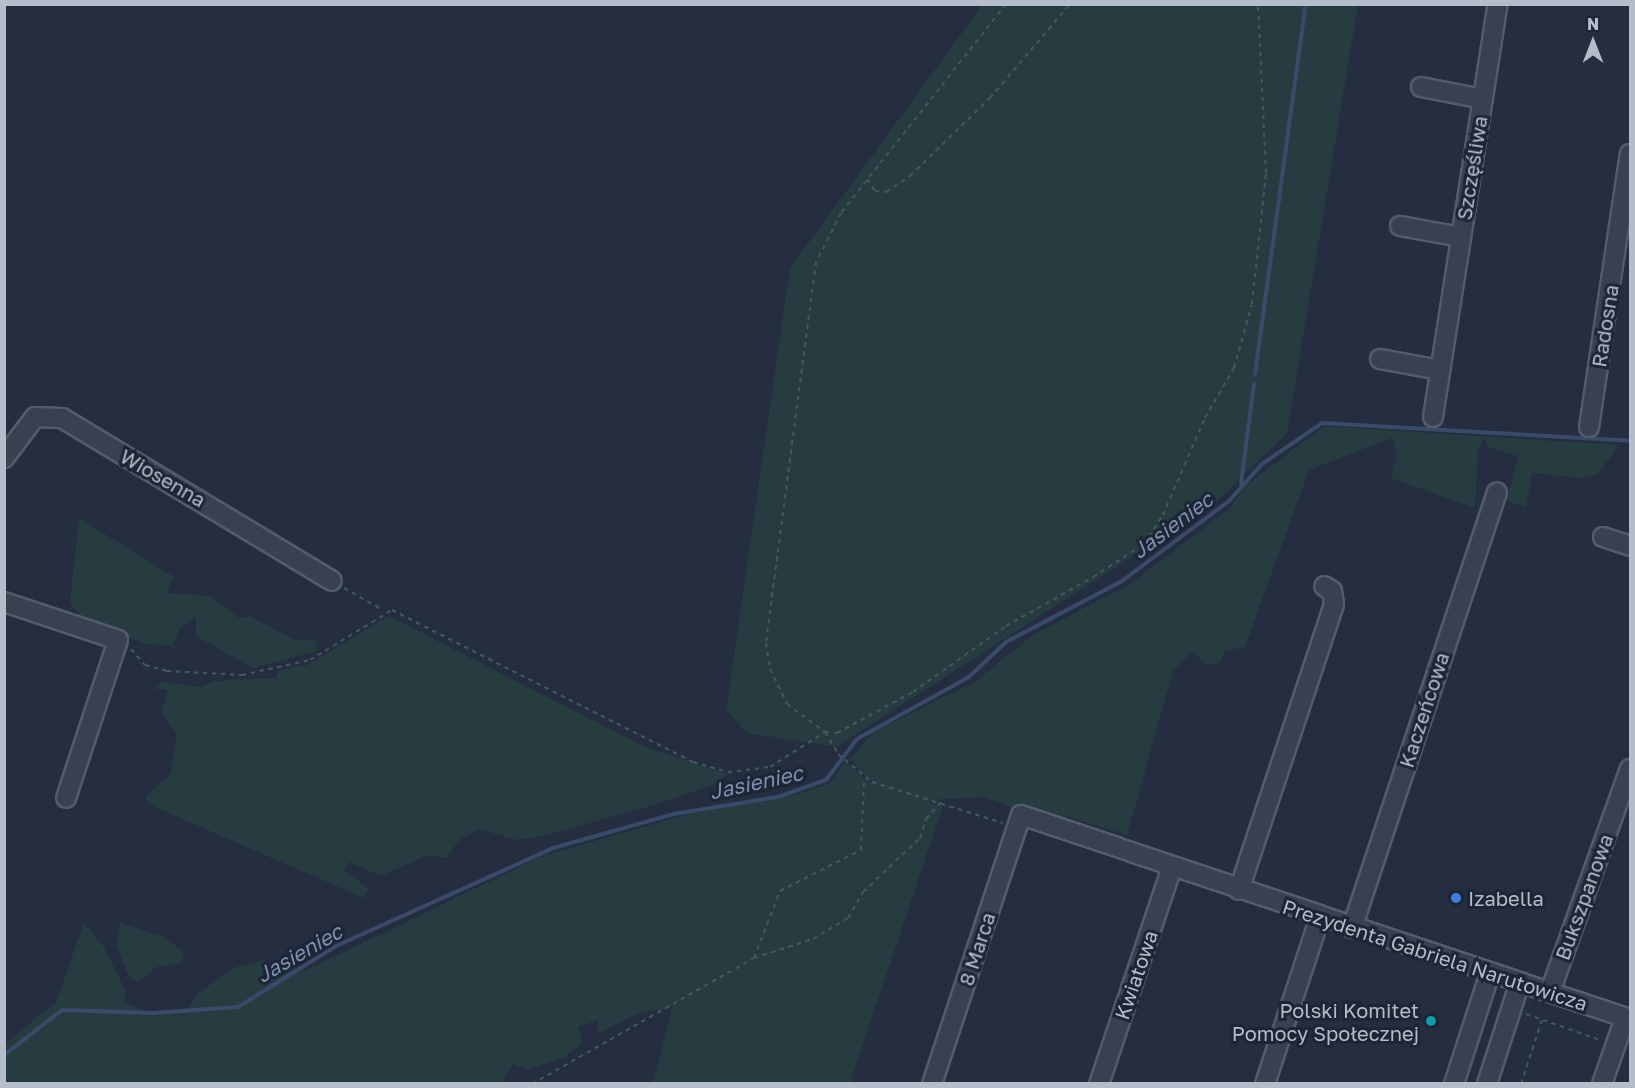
<!DOCTYPE html>
<meta charset="utf-8">
<style>
body{margin:0}
#map{position:relative;width:1635px;height:1088px;overflow:hidden;background:#242e40;font-family:"Golos Text",sans-serif}
div>[style]{position:absolute}
.green>*{inset:0;background:#263c41}
.stream>*{height:4px;margin:-2px;padding:0 2px;transform-origin:2px;border-radius:2px;background:#394b69}
.path>*{height:2px;margin-top:-1px;transform-origin:0;background:repeating-linear-gradient(90deg,#44595e 0 4.5px,transparent 0 9px)}
.roads{filter:drop-shadow(2px 0 #535c6a) drop-shadow(-2px 0 #535c6a) drop-shadow(0 2px #535c6a) drop-shadow(0 -2px #535c6a)}
.minor>*{height:18px;margin:-9px;padding:0 9px;transform-origin:9px;border-radius:9px;background:#384150}
.dots>*{width:16px;height:16px;translate:-50% -50%;box-sizing:border-box;border:3px solid #1d2635;border-radius:50%}
span{translate:-50% -50%;white-space:nowrap;text-align:center;line-height:1.15;-webkit-text-stroke:6px #1d2635;paint-order:stroke}
.street-label{font-size:20px;color:#b5bcca}
.poi-label{font-size:20px;color:#b5bcca}
.left{translate:0 -50%;text-align:left}
.right{translate:-100% -50%;text-align:right}
.water-label{font-size:21px;color:#7c90b2;font-style:italic}
.frame{position:absolute;inset:0;border:6px solid #b5bcca;pointer-events:none}
.north{position:absolute;left:1563px;top:12px;width:60px;height:60px;-webkit-text-stroke:4px #1d2635;paint-order:stroke;rotate:0deg;font-size:16px;font-weight:700;line-height:24px;text-align:center;color:#b5bcca}
.north::after{content:'';display:block;margin:auto;width:21px;height:27px;background:#b5bcca;clip-path:polygon(50% 0,100% 100%,50% 72%,0 100%)}
</style>
<div id="map">
<div class="green">
<div style="clip-path:polygon(983px 4px,1358px 5px,1287px 433px,1214px 504px,836px 747px,747px 733px,726px 710px,790px 268px)"></div>
<div style="clip-path:polygon(1324px 426px,1619px 445px,1598px 474px,1583px 478px,1532px 473px,1526px 507px,1507px 501px,1518px 456px,1487px 447px,1485px 438px,1478px 448px,1475px 508px,1391px 478px,1397px 455px,1392px 438px,1309px 470px,1245px 647px,1225px 651px,1219px 664px,1208px 665px,1192px 651px,1173px 671px,1127px 835px,1066px 816px,1063px 823px,984px 797px,931px 800px,943px 806px,850px 1083px,653px 1083px,672px 1007px,637px 1014px,598px 1033px,598px 1020px,578px 1027px,583px 1042px,565px 1057px,527px 1070px,513px 1064px,501px 1083px,5px 1084px,5px 1044px,56px 1002px,84px 923px,104px 947px,126px 992px,124px 1002px,156px 1015px,190px 1007px,194px 996px,236px 967px,265px 960px,276px 969px,295px 964px,305px 971px,540px 857px,681px 816px,798px 794px,829px 784px,845px 762px,873px 784px,850px 759px,873px 732px,976px 681px,1033px 635px,1131px 583px,1230px 508px,1244px 487px)"></div>
<div style="clip-path:polygon(79px 518px,174px 577px,166px 593px,211px 596px,239px 618px,250px 616px,295px 640px,316px 639px,317px 651px,253px 668px,196px 636px,196px 616px,180px 628px,172px 646px,146px 644px,84px 622px,70px 602px)"></div>
<div style="clip-path:polygon(389px 616px,645px 747px,727px 774px,715px 784px,657px 804px,547px 835px,517px 840px,479px 829px,458px 841px,447px 858px,428px 855px,381px 876px,349px 862px,344px 870px,369px 889px,364px 898px,148px 804px,145px 797px,171px 773px,177px 734px,161px 712px,168px 690px,155px 689px,162px 682px,201px 687px,214px 681px,276px 678px,278px 671px,307px 665px)"></div>
<div style="clip-path:polygon(120px 923px,162px 936px,184px 952px,182px 963px,156px 967px,139px 981px,130px 979px,116px 945px)"></div>
</div>
<div class="stream">
<div style="left:1255px;top:374px;width:373px;rotate:-82.2deg"></div>
<div style="left:1241px;top:484px;width:101px;rotate:-82.6deg"></div>
<div style="left:4px;top:1055px;width:73px;rotate:-37.8deg"></div>
<div style="left:62px;top:1010px;width:91px;rotate:1.9deg"></div>
<div style="left:153px;top:1013px;width:85px;rotate:-4deg"></div>
<div style="left:238px;top:1007px;width:115px;rotate:-31.9deg"></div>
<div style="left:336px;top:946px;width:238px;rotate:-24.3deg"></div>
<div style="left:553px;top:848px;width:126px;rotate:-15.7deg"></div>
<div style="left:674px;top:814px;width:105px;rotate:-9.3deg"></div>
<div style="left:778px;top:797px;width:51px;rotate:-19.5deg"></div>
<div style="left:826px;top:780px;width:51px;rotate:-52.9deg"></div>
<div style="left:857px;top:739px;width:128px;rotate:-29deg"></div>
<div style="left:969px;top:677px;width:51px;rotate:-43.4deg"></div>
<div style="left:1006px;top:642px;width:131px;rotate:-27.7deg"></div>
<div style="left:1122px;top:581px;width:134px;rotate:-36.8deg"></div>
<div style="left:1229px;top:501px;width:50px;rotate:-48.3deg"></div>
<div style="left:1262px;top:464px;width:73px;rotate:-34.3deg"></div>
<div style="left:1322px;top:423px;width:309px;rotate:3.3deg"></div>
</div>
<div class="path">
<div style="left:1006px;top:4px;width:266px;rotate:128.3deg"></div>
<div style="left:841px;top:213px;width:55px;rotate:117deg"></div>
<div style="left:816px;top:262px;width:384px;rotate:97.5deg"></div>
<div style="left:766px;top:643px;width:26px;rotate:81deg"></div>
<div style="left:770px;top:669px;width:39px;rotate:64deg"></div>
<div style="left:787px;top:704px;width:47px;rotate:36.4deg"></div>
<div style="left:825px;top:732px;width:12px;rotate:5deg"></div>
<div style="left:837px;top:733px;width:86px;rotate:-28.3deg"></div>
<div style="left:913px;top:692px;width:114px;rotate:-35.4deg"></div>
<div style="left:1006px;top:626px;width:100px;rotate:-29.4deg"></div>
<div style="left:1093px;top:577px;width:61px;rotate:-32.9deg"></div>
<div style="left:1144px;top:544px;width:35px;rotate:-57deg"></div>
<div style="left:1163px;top:515px;width:106px;rotate:-66.6deg"></div>
<div style="left:1205px;top:418px;width:58px;rotate:-59.9deg"></div>
<div style="left:1234px;top:368px;width:66px;rotate:-74.3deg"></div>
<div style="left:1252px;top:304px;width:132px;rotate:-83.9deg"></div>
<div style="left:1266px;top:173px;width:169px;rotate:-92.7deg"></div>
<div style="left:867px;top:179px;width:14px;rotate:56deg"></div>
<div style="left:875px;top:191px;width:11px;rotate:5deg"></div>
<div style="left:886px;top:192px;width:29px;rotate:-34deg"></div>
<div style="left:910px;top:176px;width:112px;rotate:-44.3deg"></div>
<div style="left:990px;top:98px;width:123px;rotate:-49.6deg"></div>
<div style="left:344px;top:588px;width:45px;rotate:29.4deg"></div>
<div style="left:131px;top:649px;width:21px;rotate:49deg"></div>
<div style="left:145px;top:665px;width:23px;rotate:15deg"></div>
<div style="left:167px;top:671px;width:75px;rotate:3.1deg"></div>
<div style="left:242px;top:675px;width:70px;rotate:-12.4deg"></div>
<div style="left:310px;top:660px;width:96px;rotate:-31.4deg"></div>
<div style="left:392px;top:610px;width:337px;rotate:26.8deg"></div>
<div style="left:693px;top:762px;width:36px;rotate:16deg"></div>
<div style="left:728px;top:772px;width:42px;rotate:-6.8deg"></div>
<div style="left:770px;top:767px;width:65px;rotate:-32.5deg"></div>
<div style="left:825px;top:732px;width:26px;rotate:59deg"></div>
<div style="left:838px;top:754px;width:44px;rotate:39.5deg"></div>
<div style="left:872px;top:782px;width:137px;rotate:17.4deg"></div>
<div style="left:754px;top:958px;width:62px;rotate:-17.9deg"></div>
<div style="left:813px;top:939px;width:41px;rotate:-31deg"></div>
<div style="left:848px;top:918px;width:30px;rotate:-60deg"></div>
<div style="left:863px;top:892px;width:79px;rotate:-43.5deg"></div>
<div style="left:920px;top:838px;width:20px;rotate:-72deg"></div>
<div style="left:926px;top:819px;width:23px;rotate:-49deg"></div>
<div style="left:1526px;top:1014px;width:78px;rotate:19.4deg"></div>
<div style="left:532px;top:1084px;width:255px;rotate:-29.6deg"></div>
<div style="left:754px;top:958px;width:72px;rotate:-68.8deg"></div>
<div style="left:780px;top:891px;width:91px;rotate:-26.8deg"></div>
<div style="left:861px;top:850px;width:72px;rotate:-87.6deg"></div>
<div style="left:1521px;top:1084px;width:67px;rotate:-71.8deg"></div>
</div>
<div class="roads">
<div class="minor">
<div style="left:1421px;top:87px;width:63px;rotate:11deg"></div>
<div style="left:1400px;top:226px;width:62px;rotate:10.2deg"></div>
<div style="left:1380px;top:359px;width:61px;rotate:10.4deg"></div>
<div style="left:1433px;top:417px;width:418px;rotate:-81.1deg"></div>
<div style="left:1589px;top:427px;width:276px;rotate:-81.5deg"></div>
<div style="left:4px;top:458px;width:51px;rotate:-52.9deg"></div>
<div style="left:35px;top:417px;width:27px;rotate:2deg"></div>
<div style="left:62px;top:418px;width:315px;rotate:31.1deg"></div>
<div style="left:1603px;top:537px;width:28px;rotate:18deg"></div>
<div style="left:4px;top:602px;width:120px;rotate:18.4deg"></div>
<div style="left:118px;top:640px;width:166px;rotate:108.2deg"></div>
<div style="left:1239px;top:890px;width:301px;rotate:-71.6deg"></div>
<div style="left:1334px;top:604px;width:13px;rotate:-99deg"></div>
<div style="left:1332px;top:591px;width:9px;rotate:-148deg"></div>
<div style="left:1352px;top:928px;width:459px;rotate:-71.6deg"></div>
<div style="left:1550px;top:992px;width:237px;rotate:-70.3deg"></div>
<div style="left:932px;top:1084px;width:283px;rotate:-71.7deg"></div>
<div style="left:1021px;top:815px;width:642px;rotate:18.52deg"></div>
<div style="left:1099px;top:1084px;width:229px;rotate:-71.4deg"></div>
<div style="left:1265px;top:1084px;width:176px;rotate:-71.8deg"></div>
<div style="left:1454px;top:1084px;width:104px;rotate:-72.1deg"></div>
<div style="left:1487px;top:1084px;width:107px;rotate:-72.1deg"></div>
<div style="left:1602px;top:1084px;width:70px;rotate:-70.8deg"></div>
</div>
</div>
<div class="dots">
<div style="left:1456px;top:898px;background:#3f7fe0"></div>
<div style="left:1431px;top:1021px;background:#0f9aa8"></div>
</div>
<div class="street-label">
<span style="left:1472px;top:168px;rotate:-81deg">Szczęśliwa</span>
<span style="left:1605px;top:326px;rotate:-81deg">Radosna</span>
<span style="left:163px;top:478px;rotate:30deg">Wiosenna</span>
<span style="left:1424px;top:710px;rotate:-72deg">Kaczeńcowa</span>
<span style="left:1584px;top:897px;rotate:-70deg">Bukszpanowa</span>
<span style="left:977px;top:949px;rotate:-72deg">8 Marca</span>
<span style="left:1435px;top:955px;rotate:18deg">Prezydenta Gabriela Narutowicza</span>
<span style="left:1136px;top:975px;rotate:-71deg">Kwiatowa</span>
</div>
<div class="poi-label">
<span class="left" style="left:1468px;top:898px">Izabella</span>
<span class="right" style="left:1419px;top:1022px">Polski Komitet<br>Pomocy Społecznej</span>
</div>
<div class="water-label">
<span style="left:1172px;top:525px;rotate:-37deg">Jasieniec</span>
<span style="left:756px;top:782px;rotate:-12deg">Jasieniec</span>
<span style="left:299px;top:953px;rotate:-30deg">Jasieniec</span>
</div>
<div class="frame"></div>
<div class="north">N</div>
</div>
